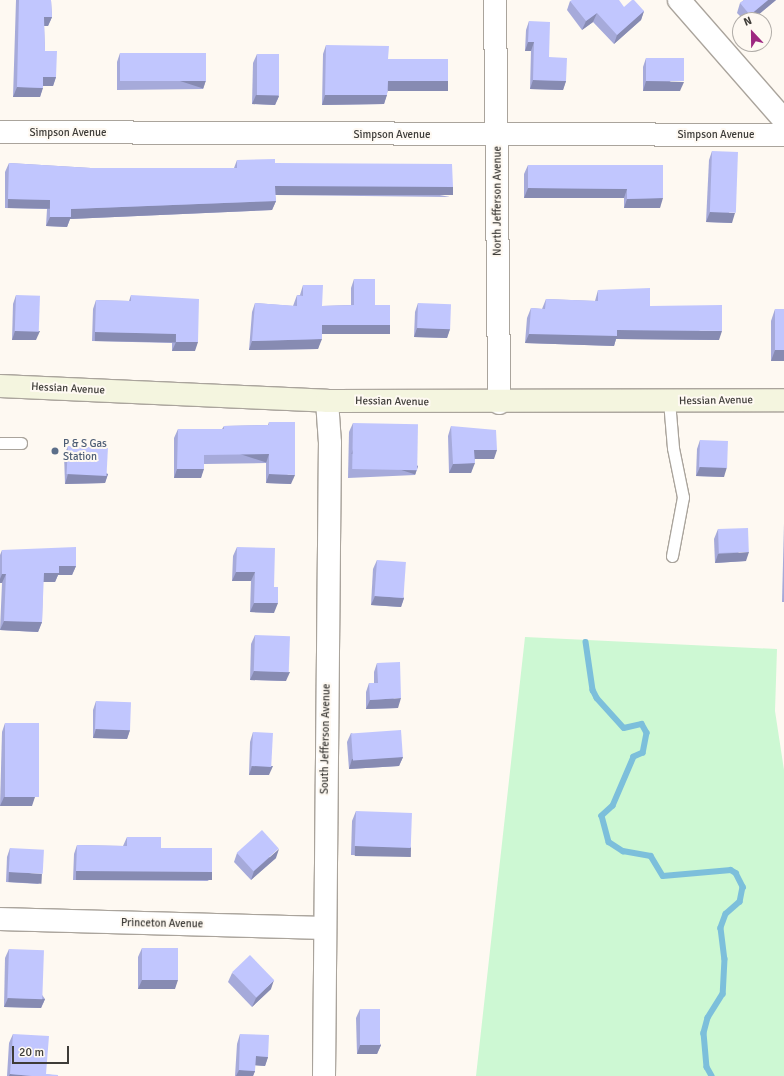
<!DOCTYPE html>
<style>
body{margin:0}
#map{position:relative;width:784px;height:1076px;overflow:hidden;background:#fef9f2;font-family:Signika,sans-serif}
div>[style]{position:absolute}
.green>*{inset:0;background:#cdf8d3}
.stream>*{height:5.5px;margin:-2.75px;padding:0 2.75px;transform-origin:2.75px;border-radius:2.75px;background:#7cbfdb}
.roads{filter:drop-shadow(1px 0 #aaa49c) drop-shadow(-1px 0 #aaa49c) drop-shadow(0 1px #aaa49c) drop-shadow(0 -1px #aaa49c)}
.service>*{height:11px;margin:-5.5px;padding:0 5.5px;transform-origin:5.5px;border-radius:5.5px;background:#fff}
.minor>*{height:22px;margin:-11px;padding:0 11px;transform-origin:11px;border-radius:11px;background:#fff}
.tertiary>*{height:22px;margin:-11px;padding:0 11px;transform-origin:11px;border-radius:11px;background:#fff}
.secondary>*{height:22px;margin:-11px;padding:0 11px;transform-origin:11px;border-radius:11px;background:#f4f5df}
.wall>*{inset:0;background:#a6aada}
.shaded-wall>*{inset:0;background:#878bb2;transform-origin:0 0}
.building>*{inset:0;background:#c1c6fe;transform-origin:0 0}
.dots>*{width:11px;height:11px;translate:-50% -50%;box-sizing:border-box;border:2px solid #fef9f2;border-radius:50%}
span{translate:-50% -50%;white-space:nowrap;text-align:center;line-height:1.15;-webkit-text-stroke:4px #fef9f2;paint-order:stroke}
.street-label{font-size:11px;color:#3e3c38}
.service-label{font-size:11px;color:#4e5e75}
.left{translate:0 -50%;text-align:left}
.north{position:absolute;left:732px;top:12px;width:40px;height:40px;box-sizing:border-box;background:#fef9f2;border:1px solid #b1ada8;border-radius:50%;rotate:338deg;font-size:11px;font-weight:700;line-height:16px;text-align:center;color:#3e3c38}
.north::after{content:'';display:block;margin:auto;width:14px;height:18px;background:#9e2881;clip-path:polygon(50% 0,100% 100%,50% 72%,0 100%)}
.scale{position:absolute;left:12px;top:1046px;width:57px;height:18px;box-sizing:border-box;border:2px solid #3e3c38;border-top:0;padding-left:5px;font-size:12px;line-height:14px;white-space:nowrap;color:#3e3c38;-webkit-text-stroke:3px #fef9f2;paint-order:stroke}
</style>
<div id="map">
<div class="green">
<div style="clip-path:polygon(525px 637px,777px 649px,775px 711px,784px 770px,784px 1076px,476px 1076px)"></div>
</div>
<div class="stream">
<div style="left:586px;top:642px;width:49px;rotate:81.7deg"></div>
<div style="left:593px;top:690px;width:9px;rotate:63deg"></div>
<div style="left:597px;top:698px;width:40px;rotate:48deg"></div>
<div style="left:624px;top:728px;width:18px;rotate:-13deg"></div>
<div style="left:642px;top:724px;width:10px;rotate:61deg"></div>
<div style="left:647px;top:733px;width:20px;rotate:101deg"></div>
<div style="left:643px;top:753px;width:10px;rotate:156deg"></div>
<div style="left:634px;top:757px;width:53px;rotate:113.2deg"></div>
<div style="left:613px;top:806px;width:15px;rotate:138deg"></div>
<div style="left:602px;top:816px;width:27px;rotate:75deg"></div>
<div style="left:609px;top:842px;width:17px;rotate:33deg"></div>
<div style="left:623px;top:851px;width:28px;rotate:10deg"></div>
<div style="left:651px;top:856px;width:23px;rotate:59deg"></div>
<div style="left:663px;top:876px;width:68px;rotate:-5deg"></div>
<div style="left:731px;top:870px;width:6px;rotate:31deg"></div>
<div style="left:736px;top:873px;width:16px;rotate:63deg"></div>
<div style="left:743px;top:887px;width:15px;rotate:101deg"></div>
<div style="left:740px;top:902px;width:18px;rotate:139deg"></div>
<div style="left:726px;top:914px;width:15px;rotate:110deg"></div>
<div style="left:721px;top:928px;width:31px;rotate:83deg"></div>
<div style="left:725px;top:959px;width:35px;rotate:93deg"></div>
<div style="left:723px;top:994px;width:28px;rotate:122deg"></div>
<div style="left:708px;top:1018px;width:16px;rotate:105deg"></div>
<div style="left:704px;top:1033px;width:34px;rotate:85deg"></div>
<div style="left:707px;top:1067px;width:10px;rotate:61deg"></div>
</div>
<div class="roads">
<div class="service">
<div style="left:669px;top:401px;width:47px;rotate:85.1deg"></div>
<div style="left:673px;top:448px;width:50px;rotate:78.5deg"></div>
<div style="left:683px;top:497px;width:60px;rotate:100.6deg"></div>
<div style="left:0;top:443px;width:21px"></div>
</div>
<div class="minor">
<div style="left:495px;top:0;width:403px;rotate:89.4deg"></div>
<div style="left:0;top:132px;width:784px;rotate:0.22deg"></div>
<div style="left:0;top:919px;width:323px;rotate:1.6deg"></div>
<div style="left:324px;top:1076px;width:633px;rotate:-89.46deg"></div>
<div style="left:330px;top:443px;width:42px;rotate:-94.1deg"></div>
</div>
<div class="tertiary">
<div style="left:679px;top:0;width:159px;rotate:48.8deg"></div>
</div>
<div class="secondary">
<div style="left:0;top:386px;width:327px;rotate:2.6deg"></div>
<div style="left:327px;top:401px;width:457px;rotate:-0.1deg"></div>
</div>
</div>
<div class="wall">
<div style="clip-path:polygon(16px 0,51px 0,52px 17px,48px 26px,44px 26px,45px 51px,56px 77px,53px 86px,43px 86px,40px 97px,13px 97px)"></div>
<div style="clip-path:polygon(744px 0,776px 0,752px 20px,744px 20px,737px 13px,740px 3px)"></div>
<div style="clip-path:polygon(570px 1px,624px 7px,644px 11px,641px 20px,614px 44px,593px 22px,582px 30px,567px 10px)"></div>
<div style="clip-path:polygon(529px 21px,549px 57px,566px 81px,563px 90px,530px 89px,531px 51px,525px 51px,526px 30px)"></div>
<div style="clip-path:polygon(326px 45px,388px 59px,444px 90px,388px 90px,384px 104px,322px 105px,323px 54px)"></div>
<div style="clip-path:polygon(120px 53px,206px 80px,203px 89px,117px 90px,117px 62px)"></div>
<div style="clip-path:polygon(257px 54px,279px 96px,275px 105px,252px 104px,253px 63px)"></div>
<div style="clip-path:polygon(646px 58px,680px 91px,643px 91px,643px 67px)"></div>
<div style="clip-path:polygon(712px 151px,732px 223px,706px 222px,709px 160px)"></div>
<div style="clip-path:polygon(237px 160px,275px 163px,450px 197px,275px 195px,276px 201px,272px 210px,70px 219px,67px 227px,46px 226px,47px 209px,5px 208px,5px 172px,9px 163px,91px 168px,234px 168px)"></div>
<div style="clip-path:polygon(528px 165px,663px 165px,660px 208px,624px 208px,624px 198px,524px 198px,524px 174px)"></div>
<div style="clip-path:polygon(354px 279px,375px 305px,386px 334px,322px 334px,318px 349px,249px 350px,252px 312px,255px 303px,293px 306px,297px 295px,300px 295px,303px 285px,322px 306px,351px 305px,351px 288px)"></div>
<div style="clip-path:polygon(598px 290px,650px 306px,719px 340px,616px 339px,614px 346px,525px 343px,527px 318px,531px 308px,542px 309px,546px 299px,595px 301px)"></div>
<div style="clip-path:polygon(16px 295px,36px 340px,12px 340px,13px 304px)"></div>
<div style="clip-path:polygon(131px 295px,195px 351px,172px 351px,172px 343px,92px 341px,93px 309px,96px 300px,129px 301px)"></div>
<div style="clip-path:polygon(418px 303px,450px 329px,447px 338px,414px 337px,415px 312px)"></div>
<div style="clip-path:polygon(775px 309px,784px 309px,784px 361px,771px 361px,771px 321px)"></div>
<div style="clip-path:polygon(269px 422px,291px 484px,266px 483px,266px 463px,204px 464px,201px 478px,174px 478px,174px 438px,178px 429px,222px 429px,224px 426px,268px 425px)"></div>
<div style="clip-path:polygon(353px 423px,418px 466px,415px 475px,348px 478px,349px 432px)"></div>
<div style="clip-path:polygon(451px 426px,494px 459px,475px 459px,471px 473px,449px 473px,448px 436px)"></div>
<div style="clip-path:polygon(700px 440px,724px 477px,696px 476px,697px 449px)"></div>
<div style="clip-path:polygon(68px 446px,108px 474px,105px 483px,65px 484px,64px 455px)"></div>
<div style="clip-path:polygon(784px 523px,784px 602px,782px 602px)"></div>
<div style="clip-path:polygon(718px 529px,746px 561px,715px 563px,714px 539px)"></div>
<div style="clip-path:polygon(237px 547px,274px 587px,274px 613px,250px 612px,251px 581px,232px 581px,233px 556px)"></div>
<div style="clip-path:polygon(2px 550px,76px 566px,72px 575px,58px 575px,55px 582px,43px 582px,42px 622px,38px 632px,0 630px,2px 583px,0 583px,0 555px)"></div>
<div style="clip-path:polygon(377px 560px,404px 598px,401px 607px,371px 605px,373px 569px)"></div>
<div style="clip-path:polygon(255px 635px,286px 681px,250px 680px,251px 644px)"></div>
<div style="clip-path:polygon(377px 663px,398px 708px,366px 709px,366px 692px,369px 683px,374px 683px,374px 672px)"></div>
<div style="clip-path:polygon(96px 701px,130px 730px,127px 739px,93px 738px,93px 710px)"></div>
<div style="clip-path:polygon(5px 723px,32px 806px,0 806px,2px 732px)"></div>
<div style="clip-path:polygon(253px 732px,269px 775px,249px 775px,250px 742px)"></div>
<div style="clip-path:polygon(351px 733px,403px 757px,399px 766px,349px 769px,347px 742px)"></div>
<div style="clip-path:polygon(356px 811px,411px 847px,408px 856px,351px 855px,352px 821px)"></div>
<div style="clip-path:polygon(127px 837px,161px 848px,209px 881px,73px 880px,74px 854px,77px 845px,123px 846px)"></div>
<div style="clip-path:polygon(10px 848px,39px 884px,6px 882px,7px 857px)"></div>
<div style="clip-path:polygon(237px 853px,276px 858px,251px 880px,234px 862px)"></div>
<div style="clip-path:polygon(142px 948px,175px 989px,138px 989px,138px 957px)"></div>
<div style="clip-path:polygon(9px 949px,45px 999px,41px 1008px,4px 1007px,5px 958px)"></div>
<div style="clip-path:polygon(232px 973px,271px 989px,252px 1007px,228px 982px)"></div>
<div style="clip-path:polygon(360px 1009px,381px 1045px,377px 1054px,357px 1054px,356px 1018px)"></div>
<div style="clip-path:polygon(13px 1034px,46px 1074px,58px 1076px,7px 1076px,9px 1043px)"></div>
<div style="clip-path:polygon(240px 1034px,268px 1057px,265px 1066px,255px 1065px,255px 1071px,253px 1076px,235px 1076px,237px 1044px)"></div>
</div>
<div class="shaded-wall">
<div style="clip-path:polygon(768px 0,776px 0,752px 20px,748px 20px,750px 15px)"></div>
<div style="clip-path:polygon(644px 11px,641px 20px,614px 44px,617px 35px)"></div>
<div style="clip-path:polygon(597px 13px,593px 22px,582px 30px,586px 21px)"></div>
<div style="clip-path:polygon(44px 17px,52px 17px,48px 26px,41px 26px)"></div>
<div style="clip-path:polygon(528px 42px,534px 42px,531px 51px,525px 51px)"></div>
<div style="clip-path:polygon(43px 77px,56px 77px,53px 86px,40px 86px)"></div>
<div style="left:206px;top:80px;width:9px;height:86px;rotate:108deg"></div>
<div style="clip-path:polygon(533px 80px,566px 81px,563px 90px,530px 89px)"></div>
<div style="left:388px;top:81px;width:60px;height:10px"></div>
<div style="clip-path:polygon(646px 81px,684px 82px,680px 91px,643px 91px)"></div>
<div style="clip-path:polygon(17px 87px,43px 88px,40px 97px,13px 97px)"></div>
<div style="clip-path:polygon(256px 95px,279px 96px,275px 105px,252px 104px)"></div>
<div style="clip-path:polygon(325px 95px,387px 95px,384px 104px,322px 105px)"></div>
<div style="left:275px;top:186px;width:178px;height:9px"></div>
<div style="clip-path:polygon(528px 188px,627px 189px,624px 198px,524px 198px)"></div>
<div style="clip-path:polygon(663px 198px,660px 208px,624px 208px,627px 199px)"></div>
<div style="left:8px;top:199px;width:42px;height:9px;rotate:1deg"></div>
<div style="clip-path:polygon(276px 201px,272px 210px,70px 219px,67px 227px,46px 226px,50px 217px,71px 209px)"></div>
<div style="clip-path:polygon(710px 212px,735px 213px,732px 223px,706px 222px)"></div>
<div style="left:322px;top:325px;width:68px;height:9px"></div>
<div style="clip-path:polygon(417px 328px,450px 329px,447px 338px,414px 337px)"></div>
<div style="clip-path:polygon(617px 330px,722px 331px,719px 340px,616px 339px,614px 346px,525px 343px,529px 334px)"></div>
<div style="clip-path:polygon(15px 331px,40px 331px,36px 340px,12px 340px)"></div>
<div style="left:95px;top:332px;width:81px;height:9px;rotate:1deg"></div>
<div style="clip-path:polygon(322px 339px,318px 349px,249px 350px,252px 341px)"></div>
<div style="clip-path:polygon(176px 342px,198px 342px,195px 351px,172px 351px)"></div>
<div style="clip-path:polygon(784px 349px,784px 361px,771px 361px,775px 350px)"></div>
<div style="clip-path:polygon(474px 450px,497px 450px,494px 459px,471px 459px)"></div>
<div style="left:269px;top:454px;width:9px;height:65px;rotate:108deg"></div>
<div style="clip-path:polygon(475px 463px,471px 473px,449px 473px,453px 464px)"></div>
<div style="left:418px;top:466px;width:9px;height:67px;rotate:108deg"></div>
<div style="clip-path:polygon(700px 467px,727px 467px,724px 477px,696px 476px)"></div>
<div style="clip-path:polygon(177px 469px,204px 469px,201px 478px,174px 478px)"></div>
<div style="clip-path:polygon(68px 474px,108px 474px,105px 483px,65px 484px)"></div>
<div style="clip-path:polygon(269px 474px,295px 475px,291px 484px,266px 483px)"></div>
<div style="clip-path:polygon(749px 552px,746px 561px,715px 563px,718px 554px)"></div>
<div style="clip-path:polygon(59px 566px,76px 566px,72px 575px,58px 575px,55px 582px,40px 582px,44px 573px)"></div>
<div style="clip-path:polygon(236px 572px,255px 572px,251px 581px,232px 581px)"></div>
<div style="clip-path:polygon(2px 574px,6px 574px,2px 583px,0 583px,0 579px)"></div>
<div style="clip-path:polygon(375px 596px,404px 598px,401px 607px,371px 605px)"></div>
<div style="clip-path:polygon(254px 603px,278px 603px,274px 613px,250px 612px)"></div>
<div style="clip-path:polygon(4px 621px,42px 622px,38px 632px,0 630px)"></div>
<div style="clip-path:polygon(254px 671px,290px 672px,286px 681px,250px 680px)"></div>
<div style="clip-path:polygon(401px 698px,398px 708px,366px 709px,370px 700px)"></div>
<div style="clip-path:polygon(96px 729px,130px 730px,127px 739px,93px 738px)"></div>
<div style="clip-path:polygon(403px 757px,399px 766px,349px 769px,352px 759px)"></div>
<div style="clip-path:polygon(252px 766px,273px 766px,269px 775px,249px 775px)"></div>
<div style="clip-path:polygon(4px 797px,35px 797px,32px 806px,0 806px)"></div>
<div style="left:355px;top:846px;width:56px;height:10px;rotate:1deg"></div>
<div style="clip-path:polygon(279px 849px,276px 858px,251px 880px,254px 871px)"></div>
<div style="left:76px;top:871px;width:136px;height:9px"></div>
<div style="left:9px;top:872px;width:33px;height:10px;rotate:3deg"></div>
<div style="clip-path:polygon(142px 980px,178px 980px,175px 989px,138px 989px)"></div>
<div style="clip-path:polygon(274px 980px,271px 989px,252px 1007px,256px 998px)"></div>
<div style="clip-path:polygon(8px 998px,45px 999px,41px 1008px,4px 1007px)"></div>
<div style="clip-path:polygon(360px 1045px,381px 1045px,377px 1054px,357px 1054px)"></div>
<div style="clip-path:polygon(256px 1056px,268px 1057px,265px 1066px,252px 1065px)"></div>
<div style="clip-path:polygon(239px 1070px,255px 1071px,253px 1076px,236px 1076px)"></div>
<div style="clip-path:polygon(10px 1074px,32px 1076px,9px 1076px)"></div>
</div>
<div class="building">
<div style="clip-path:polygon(19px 0,51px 0,52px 17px,44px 17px,45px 51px,57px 51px,56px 77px,43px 77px,43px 88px,17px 87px)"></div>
<div style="clip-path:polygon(572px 0,619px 0,624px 7px,632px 0,634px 0,644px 11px,617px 35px,597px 13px,586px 21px,570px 1px)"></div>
<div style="clip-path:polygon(744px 0,768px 0,750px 15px,740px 3px)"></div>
<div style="clip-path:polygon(529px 21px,550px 22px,549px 57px,567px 58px,566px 81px,533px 80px,534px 42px,528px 42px)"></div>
<div style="clip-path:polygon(326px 45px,389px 46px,388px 59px,448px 59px,448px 81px,388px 81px,387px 95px,325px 95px)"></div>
<div style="left:120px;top:53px;width:86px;height:28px"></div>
<div style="left:257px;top:54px;width:22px;height:41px"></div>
<div style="left:646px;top:58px;width:38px;height:23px"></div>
<div style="left:712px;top:151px;width:26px;height:61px;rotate:2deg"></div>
<div style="clip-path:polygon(275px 159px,275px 163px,452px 164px,453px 187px,275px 186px,276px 201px,71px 209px,71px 217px,50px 217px,50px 200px,8px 199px,9px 163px,91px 168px,237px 168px,237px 160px)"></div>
<div style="clip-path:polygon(528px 165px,663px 165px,663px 198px,627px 199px,627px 189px,528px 188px)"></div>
<div style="clip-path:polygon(354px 279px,375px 279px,375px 305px,390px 305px,390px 325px,322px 325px,322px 339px,252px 341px,255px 303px,297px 306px,297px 295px,303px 296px,303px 285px,323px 285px,322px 306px,354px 305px)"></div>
<div style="clip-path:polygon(650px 288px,650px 306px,722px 305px,722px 331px,617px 330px,617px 336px,529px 334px,531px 308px,545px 309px,546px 299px,598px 301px,598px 290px)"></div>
<div style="left:16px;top:295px;width:24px;height:36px;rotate:2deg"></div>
<div style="clip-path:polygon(131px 295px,199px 299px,198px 342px,176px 342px,176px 334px,95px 332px,96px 300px,131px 301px)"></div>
<div style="left:418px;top:303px;width:33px;height:25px;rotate:2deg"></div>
<div style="left:775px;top:309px;width:9px;height:41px"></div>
<div style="clip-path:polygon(269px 422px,295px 422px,295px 475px,269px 474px,269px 454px,204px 455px,204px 469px,177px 469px,178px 429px,224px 429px,224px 426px,269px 425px)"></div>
<div style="left:353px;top:423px;width:65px;height:46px;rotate:1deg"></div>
<div style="clip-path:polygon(451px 426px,496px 430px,497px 450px,474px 450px,475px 463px,453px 464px)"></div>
<div style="left:700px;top:440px;width:28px;height:27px;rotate:2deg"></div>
<div style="left:68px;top:446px;width:40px;height:28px;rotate:3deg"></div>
<div style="left:748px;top:528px;width:24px;height:30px;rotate:88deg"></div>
<div style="clip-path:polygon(76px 547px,76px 566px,59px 566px,59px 573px,44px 573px,42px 622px,4px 621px,6px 574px,2px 574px,2px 550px)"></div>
<div style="clip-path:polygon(237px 547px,275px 548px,274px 587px,278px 587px,278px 603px,254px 603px,255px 572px,236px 572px)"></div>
<div style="left:377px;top:560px;width:29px;height:36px;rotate:4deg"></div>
<div style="left:255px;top:635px;width:35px;height:36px;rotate:2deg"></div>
<div style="clip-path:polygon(400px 662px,401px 698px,370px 700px,369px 683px,378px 683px,377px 663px)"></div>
<div style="left:96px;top:701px;width:35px;height:28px;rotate:2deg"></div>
<div style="left:5px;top:723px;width:34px;height:74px"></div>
<div style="left:401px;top:730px;width:27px;height:50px;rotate:86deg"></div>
<div style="left:253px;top:732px;width:20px;height:34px;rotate:3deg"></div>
<div style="left:356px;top:811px;width:56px;height:35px;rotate:2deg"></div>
<div style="left:262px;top:830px;width:25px;height:34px;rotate:48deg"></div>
<div style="clip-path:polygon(127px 837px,161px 837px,161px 848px,212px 848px,212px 872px,76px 871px,77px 845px,127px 846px)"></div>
<div style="left:10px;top:848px;width:34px;height:24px;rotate:3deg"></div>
<div style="left:142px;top:948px;width:36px;height:32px"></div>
<div style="left:9px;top:949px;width:35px;height:49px;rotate:2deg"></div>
<div style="left:250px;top:955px;width:35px;height:25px;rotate:46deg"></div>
<div style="left:360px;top:1009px;width:20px;height:36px"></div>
<div style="clip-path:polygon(13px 1034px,49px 1036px,46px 1074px,58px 1075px,58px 1076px,32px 1076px,10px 1074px)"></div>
<div style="clip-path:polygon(240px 1034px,269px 1035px,268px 1057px,256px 1056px,255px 1071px,239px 1070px)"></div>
</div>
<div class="dots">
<div style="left:55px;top:451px;background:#5c6f8a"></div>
</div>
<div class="street-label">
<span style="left:68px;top:133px">Simpson Avenue</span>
<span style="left:392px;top:135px">Simpson Avenue</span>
<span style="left:716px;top:135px">Simpson Avenue</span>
<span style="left:498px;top:201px;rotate:-90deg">North Jefferson Avenue</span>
<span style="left:68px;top:389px;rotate:3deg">Hessian Avenue</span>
<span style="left:716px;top:401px;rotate:-1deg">Hessian Avenue</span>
<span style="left:392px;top:402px;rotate:1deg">Hessian Avenue</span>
<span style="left:326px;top:739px;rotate:-89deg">South Jefferson Avenue</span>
<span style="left:162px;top:924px;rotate:1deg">Princeton Avenue</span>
</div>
<div class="service-label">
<span class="left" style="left:63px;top:451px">P &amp; S Gas<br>Station</span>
</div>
<div class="north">N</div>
<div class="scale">20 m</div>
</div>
